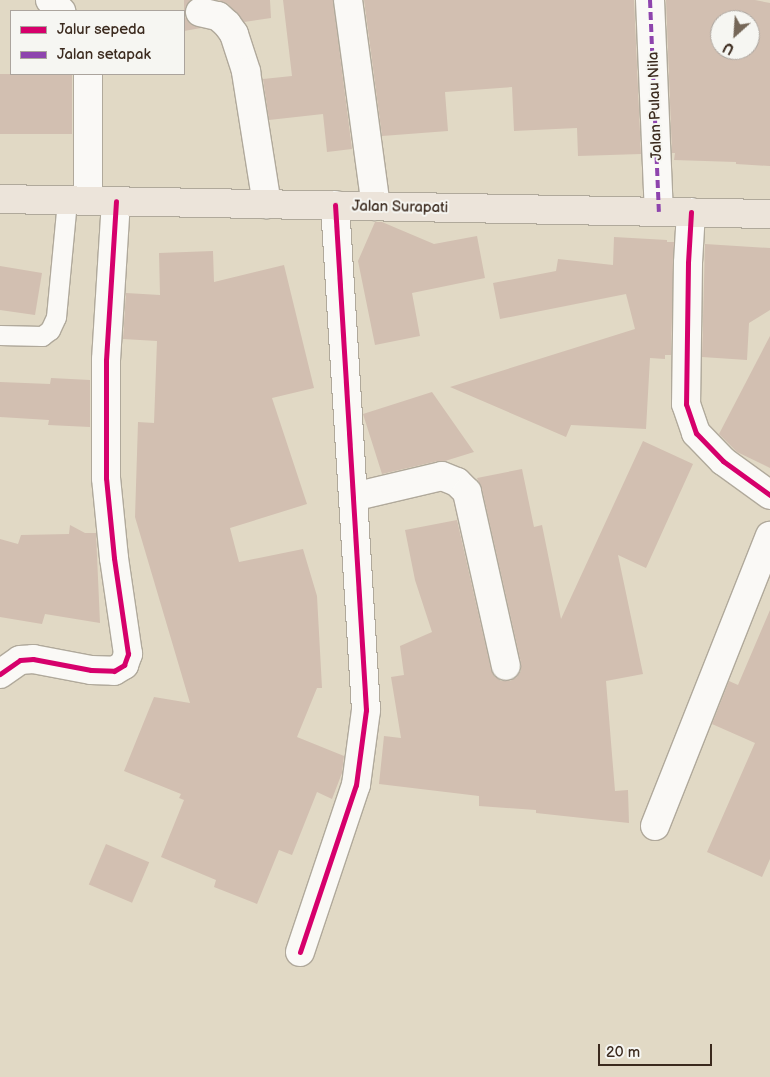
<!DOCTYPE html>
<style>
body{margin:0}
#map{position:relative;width:770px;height:1077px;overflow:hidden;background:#e1d9c5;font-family:"Balsamiq Sans",sans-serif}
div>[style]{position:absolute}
.building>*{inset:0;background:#d2bfb1;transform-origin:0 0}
.roads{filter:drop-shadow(1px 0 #b0a99b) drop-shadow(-1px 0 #b0a99b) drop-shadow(0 1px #b0a99b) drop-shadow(0 -1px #b0a99b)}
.service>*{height:19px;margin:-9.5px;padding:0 9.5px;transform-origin:9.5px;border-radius:9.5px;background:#faf9f6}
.minor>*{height:28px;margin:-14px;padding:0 14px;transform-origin:14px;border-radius:14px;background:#faf9f6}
.trunk>*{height:28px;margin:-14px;padding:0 14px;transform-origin:14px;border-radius:14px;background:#ece4da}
.quiet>*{height:4px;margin-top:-2px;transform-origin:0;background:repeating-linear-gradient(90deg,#8e44ad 0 8px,transparent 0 12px)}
.cycleway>*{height:5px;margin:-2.5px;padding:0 2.5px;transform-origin:2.5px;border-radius:2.5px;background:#d6006c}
span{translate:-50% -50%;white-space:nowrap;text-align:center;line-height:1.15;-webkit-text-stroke:4px #f6f6f2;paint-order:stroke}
.street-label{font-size:15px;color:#3b2a1e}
.legend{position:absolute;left:10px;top:10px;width:175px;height:65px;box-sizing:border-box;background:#f6f6f2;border:1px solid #aba49d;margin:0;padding:6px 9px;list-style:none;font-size:15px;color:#3b2a1e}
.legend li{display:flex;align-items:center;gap:10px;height:25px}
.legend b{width:25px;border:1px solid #aba49d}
.north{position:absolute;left:710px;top:10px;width:50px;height:50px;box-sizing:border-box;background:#f6f6f2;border:1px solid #aba49d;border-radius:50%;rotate:206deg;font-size:14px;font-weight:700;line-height:20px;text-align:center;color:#3b2a1e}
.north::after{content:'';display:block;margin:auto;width:18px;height:22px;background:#756758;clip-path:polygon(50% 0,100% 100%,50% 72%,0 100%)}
.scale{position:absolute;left:598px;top:1044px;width:114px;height:22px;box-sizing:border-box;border:2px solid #3b2a1e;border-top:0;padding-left:6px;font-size:15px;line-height:18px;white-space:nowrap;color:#3b2a1e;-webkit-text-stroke:4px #f6f6f2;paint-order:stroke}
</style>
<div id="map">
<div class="building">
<div style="clip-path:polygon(184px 0,191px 0,185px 8px,185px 17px,190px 24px,201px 28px,184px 31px)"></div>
<div style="clip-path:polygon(218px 0,270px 0,271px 18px,244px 22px,228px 4px)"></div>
<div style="clip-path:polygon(283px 0,333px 0,352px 149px,327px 152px,323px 114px,269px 120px,263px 79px,292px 76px)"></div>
<div style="clip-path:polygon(364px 0,634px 0,641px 154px,578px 156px,577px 128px,514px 131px,512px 87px,445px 92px,448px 131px,382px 136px)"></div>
<div style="clip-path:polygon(evenodd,666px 0,755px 0,770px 3px,770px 166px,736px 164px,736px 162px,674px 160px,675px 153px,672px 153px,666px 0,720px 20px,750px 20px,750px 50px,720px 50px,720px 20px)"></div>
<div style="left:0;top:74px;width:72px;height:60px"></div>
<div style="clip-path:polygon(375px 222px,382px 222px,434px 244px,477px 236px,485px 278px,412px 293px,420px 336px,375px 345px,358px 261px)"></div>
<div style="clip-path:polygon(614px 237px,667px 240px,667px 242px,674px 242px,671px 355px,665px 355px,665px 359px,650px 358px,646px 429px,571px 425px,566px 437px,450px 387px,635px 329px,626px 294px,500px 319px,493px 283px,556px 271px,558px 259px,613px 265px)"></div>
<div style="clip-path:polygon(705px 244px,770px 248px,770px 310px,749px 323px,747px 360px,702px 357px)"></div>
<div style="clip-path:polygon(213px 251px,214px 282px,284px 265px,314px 388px,272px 398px,307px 504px,230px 528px,239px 562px,303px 549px,317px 596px,322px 688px,317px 688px,297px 737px,344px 756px,342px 773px,332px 799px,317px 792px,292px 855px,279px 850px,257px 904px,214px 887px,216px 880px,161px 857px,184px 800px,179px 798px,181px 794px,124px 771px,154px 697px,190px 703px,135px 517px,138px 422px,154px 423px,157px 341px,123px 339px,126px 293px,160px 295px,159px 253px)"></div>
<div style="clip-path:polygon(0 266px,42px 273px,35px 315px,0 310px)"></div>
<div style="clip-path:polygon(770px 336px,770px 468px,737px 452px,719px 434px)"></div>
<div style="clip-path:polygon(51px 378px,90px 380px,90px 427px,48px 425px,49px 420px,0 417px,0 382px,50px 384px)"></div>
<div style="clip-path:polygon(432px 392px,474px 452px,445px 461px,438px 461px,382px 474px,363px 414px)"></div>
<div style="clip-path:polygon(643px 441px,693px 464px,646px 568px,618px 555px,643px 674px,606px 681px,615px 791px,628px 790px,629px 823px,536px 813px,536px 810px,479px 806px,479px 796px,379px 784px,384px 736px,401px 738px,391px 677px,404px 675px,400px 646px,432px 632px,415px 580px,405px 530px,457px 520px,491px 669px,494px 676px,501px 681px,510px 681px,517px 677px,521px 671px,521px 663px,482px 489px,477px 478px,522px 469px,534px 527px,542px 525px,561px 619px)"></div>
<div style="clip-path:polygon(70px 525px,85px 533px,96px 533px,100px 623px,45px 614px,42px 624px,0 617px,0 539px,18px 544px,21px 535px,69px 534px)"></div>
<div style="clip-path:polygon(770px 610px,770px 859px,762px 877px,707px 852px,755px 743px,712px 724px,729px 681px,738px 685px)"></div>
<div style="left:106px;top:844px;width:47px;height:44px;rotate:23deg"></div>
</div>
<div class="roads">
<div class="service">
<div style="left:0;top:335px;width:42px;rotate:1.4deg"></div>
<div style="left:42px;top:336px;width:10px;rotate:-37deg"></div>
<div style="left:50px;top:330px;width:14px;rotate:-65deg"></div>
<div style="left:56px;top:317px;width:118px;rotate:-84.6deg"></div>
</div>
<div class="minor">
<div style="left:50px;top:0;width:16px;rotate:45deg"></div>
<div style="left:348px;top:0;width:208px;rotate:82.3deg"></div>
<div style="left:650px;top:0;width:212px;rotate:87.6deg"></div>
<div style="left:200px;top:12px;width:18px;rotate:13deg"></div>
<div style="left:218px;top:16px;width:12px;rotate:42deg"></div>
<div style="left:227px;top:24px;width:12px;rotate:55deg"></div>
<div style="left:234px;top:34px;width:40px;rotate:72deg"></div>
<div style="left:246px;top:72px;width:134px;rotate:81deg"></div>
<div style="left:88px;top:74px;width:126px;rotate:90deg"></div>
<div style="left:691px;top:212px;width:51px;rotate:93.4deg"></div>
<div style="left:688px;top:263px;width:141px;rotate:90.8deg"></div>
<div style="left:686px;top:404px;width:31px;rotate:71deg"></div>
<div style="left:696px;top:433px;width:39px;rotate:46deg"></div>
<div style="left:723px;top:461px;width:58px;rotate:35.9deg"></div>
<div style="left:353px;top:497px;width:91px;rotate:-13.3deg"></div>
<div style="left:442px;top:476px;width:16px;rotate:22deg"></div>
<div style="left:457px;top:482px;width:14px;rotate:45deg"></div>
<div style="left:467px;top:492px;width:178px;rotate:77.4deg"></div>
<div style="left:0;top:674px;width:24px;rotate:-35deg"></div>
<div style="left:20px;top:660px;width:13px;rotate:-4deg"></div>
<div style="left:33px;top:659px;width:59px;rotate:10.7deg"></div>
<div style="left:91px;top:670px;width:23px;rotate:2deg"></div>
<div style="left:114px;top:671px;width:12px;rotate:-31deg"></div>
<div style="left:124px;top:665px;width:12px;rotate:-70deg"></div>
<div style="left:128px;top:654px;width:97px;rotate:-98.3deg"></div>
<div style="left:114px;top:558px;width:80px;rotate:-95.7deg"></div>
<div style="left:106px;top:478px;width:118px;rotate:-90deg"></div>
<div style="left:106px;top:360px;width:159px;rotate:-86.4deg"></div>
<div style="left:655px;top:826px;width:312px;rotate:-68.4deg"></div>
<div style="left:300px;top:952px;width:176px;rotate:-71.5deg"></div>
<div style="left:356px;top:785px;width:76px;rotate:-82.4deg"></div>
<div style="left:366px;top:710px;width:506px;rotate:-93.51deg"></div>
</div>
<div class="trunk">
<div style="left:0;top:199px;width:770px;rotate:1.12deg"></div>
</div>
</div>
<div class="quiet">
<div style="left:650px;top:0;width:212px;rotate:87.6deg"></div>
</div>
<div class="cycleway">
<div style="left:691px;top:212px;width:51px;rotate:93.4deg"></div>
<div style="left:688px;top:263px;width:141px;rotate:90.8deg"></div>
<div style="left:686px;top:404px;width:31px;rotate:71deg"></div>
<div style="left:696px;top:433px;width:39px;rotate:46deg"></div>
<div style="left:723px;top:461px;width:58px;rotate:35.9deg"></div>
<div style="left:0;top:674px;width:24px;rotate:-35deg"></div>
<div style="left:20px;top:660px;width:13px;rotate:-4deg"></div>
<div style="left:33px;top:659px;width:59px;rotate:10.7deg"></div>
<div style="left:91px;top:670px;width:23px;rotate:2deg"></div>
<div style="left:114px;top:671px;width:12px;rotate:-31deg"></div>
<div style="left:124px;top:665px;width:12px;rotate:-70deg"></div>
<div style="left:128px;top:654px;width:97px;rotate:-98.3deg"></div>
<div style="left:114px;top:558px;width:80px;rotate:-95.7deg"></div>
<div style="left:106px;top:478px;width:118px;rotate:-90deg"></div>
<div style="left:106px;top:360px;width:159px;rotate:-86.4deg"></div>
<div style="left:300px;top:952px;width:176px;rotate:-71.5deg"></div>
<div style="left:356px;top:785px;width:76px;rotate:-82.4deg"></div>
<div style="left:366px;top:710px;width:506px;rotate:-93.51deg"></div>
</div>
<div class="street-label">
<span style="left:655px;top:106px;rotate:-92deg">Jalan Pulau Nila</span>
<span style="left:400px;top:207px;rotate:1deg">Jalan Surapati</span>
</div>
<ul class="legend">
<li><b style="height:6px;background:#d6006c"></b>Jalur sepeda</li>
<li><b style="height:6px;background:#8e44ad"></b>Jalan setapak</li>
</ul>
<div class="north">U</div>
<div class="scale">20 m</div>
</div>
